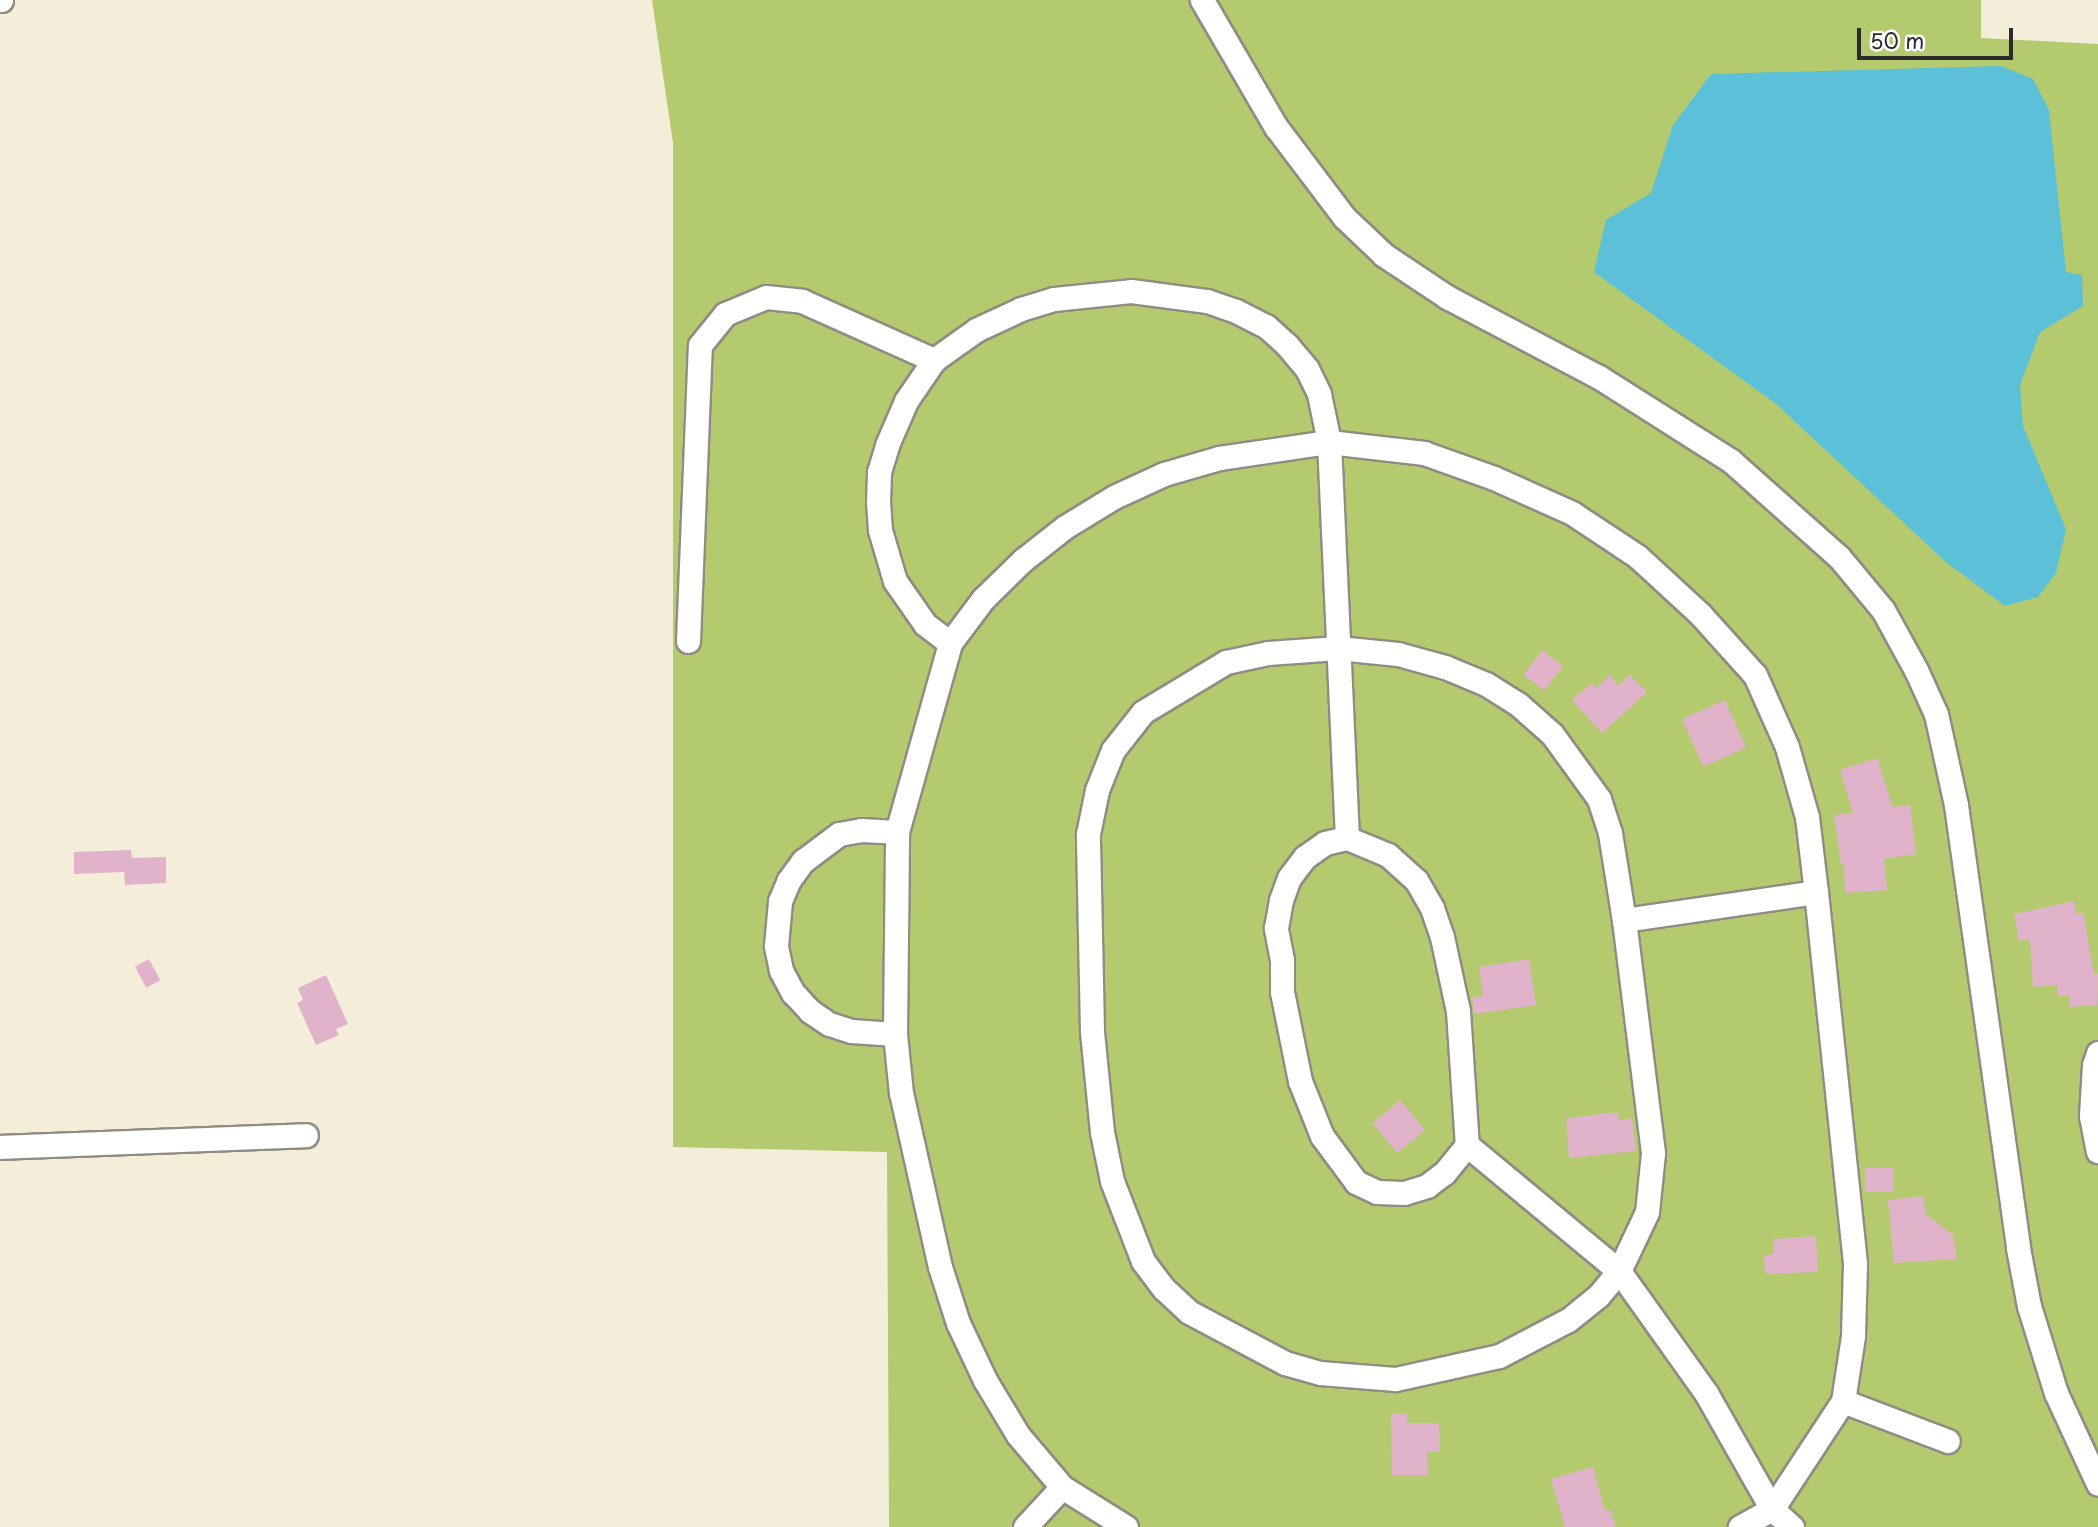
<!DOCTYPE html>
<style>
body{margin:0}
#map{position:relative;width:2098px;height:1527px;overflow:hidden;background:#f4edda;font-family:"Playpen Sans",sans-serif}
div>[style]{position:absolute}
.green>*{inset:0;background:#b3ca6f}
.water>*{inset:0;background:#5bc0d8}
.building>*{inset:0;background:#e1b3cb;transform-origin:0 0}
.roads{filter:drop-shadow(2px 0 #908c82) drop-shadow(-2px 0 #908c82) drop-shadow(0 2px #908c82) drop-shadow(0 -2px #908c82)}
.minor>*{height:23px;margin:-11.5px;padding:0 11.5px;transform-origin:11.5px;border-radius:11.5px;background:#fff}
span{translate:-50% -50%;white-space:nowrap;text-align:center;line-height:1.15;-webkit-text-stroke:6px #fff;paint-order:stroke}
.scale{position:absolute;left:1857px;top:28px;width:156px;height:32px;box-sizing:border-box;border:4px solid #2b2b2b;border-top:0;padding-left:9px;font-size:21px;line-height:24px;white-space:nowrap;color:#2b2b2b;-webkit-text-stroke:5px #fff;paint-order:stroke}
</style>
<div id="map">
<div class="green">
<div style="clip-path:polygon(652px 0,1981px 0,1981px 38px,2098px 44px,2098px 1527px,889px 1527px,887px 1152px,673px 1147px,673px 143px)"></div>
</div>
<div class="water">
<div style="clip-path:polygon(2001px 66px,2033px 79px,2049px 110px,2066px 272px,2082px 275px,2083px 306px,2040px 332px,2020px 385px,2023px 426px,2066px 529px,2056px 573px,2038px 597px,2005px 606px,1946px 562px,1775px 403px,1594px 272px,1606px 220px,1651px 193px,1673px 125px,1711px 74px)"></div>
</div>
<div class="building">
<div style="left:1542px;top:650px;width:26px;height:31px;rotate:37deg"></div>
<div style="clip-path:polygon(1610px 675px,1618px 685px,1630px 675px,1647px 692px,1602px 733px,1572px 700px,1591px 683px,1596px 688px)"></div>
<div style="left:1725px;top:700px;width:52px;height:47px;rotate:66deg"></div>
<div style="clip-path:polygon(1877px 758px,1893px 807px,1910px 805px,1916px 854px,1884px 859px,1887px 890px,1845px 893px,1844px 864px,1841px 865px,1834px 815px,1853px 813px,1840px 770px)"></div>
<div style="clip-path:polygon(131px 850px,132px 858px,166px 857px,166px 883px,125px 885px,124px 872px,74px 874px,74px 852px)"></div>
<div style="clip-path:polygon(2074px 901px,2076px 914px,2083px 913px,2094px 974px,2098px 973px,2097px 1005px,2070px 1007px,2069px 995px,2058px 996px,2057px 985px,2033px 987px,2030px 939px,2019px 941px,2014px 914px)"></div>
<div style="left:149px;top:959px;width:24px;height:16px;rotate:62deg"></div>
<div style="clip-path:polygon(1529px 959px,1536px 1005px,1474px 1014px,1472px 997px,1483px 996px,1479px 967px)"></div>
<div style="clip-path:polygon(326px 975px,348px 1024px,336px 1029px,339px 1035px,316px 1045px,297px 1003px,303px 1000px,298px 988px)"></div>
<div style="left:1400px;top:1100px;width:39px;height:36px;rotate:50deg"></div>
<div style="clip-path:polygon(1618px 1112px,1619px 1120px,1632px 1118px,1636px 1151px,1569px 1158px,1566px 1118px)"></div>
<div style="left:1865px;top:1168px;width:28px;height:24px"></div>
<div style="clip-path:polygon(1923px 1196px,1926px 1214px,1953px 1235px,1957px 1259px,1894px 1263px,1888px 1200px)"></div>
<div style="clip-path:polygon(1816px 1236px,1818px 1272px,1765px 1274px,1764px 1255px,1774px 1254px,1773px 1239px)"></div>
<div style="clip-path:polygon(1391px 1413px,1407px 1413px,1407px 1423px,1439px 1423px,1440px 1452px,1427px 1452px,1428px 1475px,1392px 1475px)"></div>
<div style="clip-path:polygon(1593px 1467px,1605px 1511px,1610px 1509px,1616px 1527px,1565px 1527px,1551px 1479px)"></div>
</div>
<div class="roads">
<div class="minor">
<div style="left:0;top:0;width:1px"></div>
<div style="left:1202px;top:0;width:147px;rotate:59.8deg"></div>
<div style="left:1276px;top:127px;width:113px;rotate:52.9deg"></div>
<div style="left:1344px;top:217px;width:55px;rotate:43.5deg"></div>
<div style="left:1384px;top:255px;width:76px;rotate:33.7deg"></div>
<div style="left:1447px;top:297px;width:172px;rotate:27.8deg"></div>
<div style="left:1599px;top:377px;width:155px;rotate:32.4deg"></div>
<div style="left:1730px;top:460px;width:146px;rotate:41.7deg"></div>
<div style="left:1839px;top:557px;width:69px;rotate:50.3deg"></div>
<div style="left:1883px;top:610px;width:68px;rotate:61.2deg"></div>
<div style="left:1916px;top:670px;width:48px;rotate:65.6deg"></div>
<div style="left:1936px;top:714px;width:93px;rotate:77.6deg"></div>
<div style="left:1956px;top:805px;width:447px;rotate:82deg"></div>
<div style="left:2018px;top:1248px;width:59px;rotate:79.3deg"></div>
<div style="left:2029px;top:1306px;width:91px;rotate:72.8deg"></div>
<div style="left:2056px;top:1393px;width:100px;rotate:65.2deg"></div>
<div style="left:688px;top:641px;width:296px;rotate:-87.7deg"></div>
<div style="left:700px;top:345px;width:40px;rotate:-51deg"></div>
<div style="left:725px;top:314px;width:44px;rotate:-22.5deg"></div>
<div style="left:766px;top:297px;width:36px;rotate:6deg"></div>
<div style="left:802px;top:301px;width:145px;rotate:24.1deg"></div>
<div style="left:950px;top:643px;width:31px;rotate:-143deg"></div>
<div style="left:925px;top:624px;width:52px;rotate:-124.9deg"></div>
<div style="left:895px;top:581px;width:53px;rotate:-106.4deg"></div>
<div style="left:880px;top:530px;width:28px;rotate:-94deg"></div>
<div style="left:878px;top:502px;width:30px;rotate:-88deg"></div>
<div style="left:879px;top:472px;width:28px;rotate:-73deg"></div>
<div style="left:887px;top:445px;width:48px;rotate:-66.6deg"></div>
<div style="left:906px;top:401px;width:50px;rotate:-55.7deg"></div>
<div style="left:934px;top:360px;width:52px;rotate:-35.5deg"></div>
<div style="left:976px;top:330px;width:50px;rotate:-25deg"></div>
<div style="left:1021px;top:309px;width:34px;rotate:-17deg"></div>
<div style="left:1054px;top:299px;width:77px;rotate:-5.9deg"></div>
<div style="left:1131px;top:291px;width:77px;rotate:7.5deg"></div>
<div style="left:1207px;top:301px;width:31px;rotate:19deg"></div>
<div style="left:1236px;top:311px;width:34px;rotate:27deg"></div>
<div style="left:1266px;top:326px;width:28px;rotate:42deg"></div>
<div style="left:1287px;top:345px;width:31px;rotate:50deg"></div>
<div style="left:1307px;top:369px;width:28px;rotate:64deg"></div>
<div style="left:1319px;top:394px;width:49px;rotate:78.2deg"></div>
<div style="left:1329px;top:442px;width:396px;rotate:87.4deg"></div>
<div style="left:1338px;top:648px;width:60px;rotate:5.7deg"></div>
<div style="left:1398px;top:654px;width:49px;rotate:15.5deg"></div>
<div style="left:1445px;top:667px;width:44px;rotate:22.5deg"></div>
<div style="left:1486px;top:684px;width:38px;rotate:32deg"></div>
<div style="left:1518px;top:704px;width:45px;rotate:41.4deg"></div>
<div style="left:1552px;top:734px;width:80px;rotate:54.1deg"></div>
<div style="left:1599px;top:799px;width:36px;rotate:72deg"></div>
<div style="left:1610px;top:833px;width:88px;rotate:80.9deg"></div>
<div style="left:1624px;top:920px;width:235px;rotate:82.9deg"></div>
<div style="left:1653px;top:1153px;width:59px;rotate:95.8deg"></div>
<div style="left:1647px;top:1212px;width:65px;rotate:115.4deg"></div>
<div style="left:1619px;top:1271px;width:33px;rotate:130deg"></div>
<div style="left:1598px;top:1296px;width:38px;rotate:141deg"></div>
<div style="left:1568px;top:1320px;width:78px;rotate:152.4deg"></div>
<div style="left:1499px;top:1356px;width:107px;rotate:167.5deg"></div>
<div style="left:1395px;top:1379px;width:75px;rotate:-175.4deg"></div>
<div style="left:1320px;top:1373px;width:36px;rotate:-164deg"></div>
<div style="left:1285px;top:1363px;width:109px;rotate:-152deg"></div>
<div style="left:1189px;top:1312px;width:34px;rotate:-137deg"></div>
<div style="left:1164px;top:1289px;width:35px;rotate:-127deg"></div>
<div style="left:1143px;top:1261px;width:86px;rotate:-111.2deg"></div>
<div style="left:1112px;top:1181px;width:50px;rotate:-101.5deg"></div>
<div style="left:1102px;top:1132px;width:101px;rotate:-95.7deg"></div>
<div style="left:1092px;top:1031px;width:197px;rotate:-91.2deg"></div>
<div style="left:1088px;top:834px;width:45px;rotate:-78.4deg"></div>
<div style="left:1097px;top:790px;width:43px;rotate:-68.2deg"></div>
<div style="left:1113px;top:750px;width:48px;rotate:-51.7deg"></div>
<div style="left:1143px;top:712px;width:97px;rotate:-31.1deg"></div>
<div style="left:1226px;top:662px;width:43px;rotate:-12.1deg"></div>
<div style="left:1268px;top:653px;width:70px;rotate:-4.1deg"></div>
<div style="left:1347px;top:838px;width:44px;rotate:22.5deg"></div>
<div style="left:1388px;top:855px;width:38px;rotate:42deg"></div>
<div style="left:1416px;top:880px;width:32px;rotate:60deg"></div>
<div style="left:1432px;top:908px;width:31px;rotate:71deg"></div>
<div style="left:1442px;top:937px;width:76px;rotate:77.8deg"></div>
<div style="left:1458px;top:1011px;width:134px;rotate:86.2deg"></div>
<div style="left:1467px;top:1145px;width:36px;rotate:129deg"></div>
<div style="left:1444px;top:1173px;width:21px;rotate:143deg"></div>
<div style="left:1427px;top:1186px;width:24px;rotate:163deg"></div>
<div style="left:1404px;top:1193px;width:27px;rotate:-178deg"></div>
<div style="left:1377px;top:1192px;width:23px;rotate:-155deg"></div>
<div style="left:1356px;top:1182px;width:57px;rotate:-126.5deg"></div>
<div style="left:1322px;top:1136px;width:59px;rotate:-111.8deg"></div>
<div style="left:1300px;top:1081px;width:91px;rotate:-101.4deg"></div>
<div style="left:1282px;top:992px;width:32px;rotate:-90deg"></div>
<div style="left:1282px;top:960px;width:33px;rotate:-101deg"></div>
<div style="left:1276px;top:928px;width:28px;rotate:-80deg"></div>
<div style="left:1281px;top:900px;width:23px;rotate:-70deg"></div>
<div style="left:1289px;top:878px;width:26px;rotate:-53deg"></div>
<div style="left:1305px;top:857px;width:24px;rotate:-35deg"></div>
<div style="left:1325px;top:843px;width:23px;rotate:-13deg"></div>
<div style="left:1624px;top:920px;width:194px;rotate:-8.3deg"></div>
<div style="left:895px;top:1034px;width:44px;rotate:-176.1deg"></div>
<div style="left:851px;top:1031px;width:23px;rotate:-162deg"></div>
<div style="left:829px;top:1024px;width:23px;rotate:-146deg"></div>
<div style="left:810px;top:1011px;width:25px;rotate:-133deg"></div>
<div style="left:793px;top:993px;width:26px;rotate:-118deg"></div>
<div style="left:781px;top:970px;width:25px;rotate:-102deg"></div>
<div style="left:776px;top:946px;width:45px;rotate:-84.9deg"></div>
<div style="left:780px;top:901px;width:23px;rotate:-67deg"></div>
<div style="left:789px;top:880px;width:24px;rotate:-54deg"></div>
<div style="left:803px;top:861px;width:45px;rotate:-36.9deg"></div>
<div style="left:839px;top:834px;width:22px;rotate:-10deg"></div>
<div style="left:861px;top:830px;width:36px;rotate:3deg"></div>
<div style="left:2098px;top:1053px;width:13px;rotate:108deg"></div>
<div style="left:2094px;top:1065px;width:51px;rotate:93.4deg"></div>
<div style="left:2091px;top:1116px;width:36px;rotate:79deg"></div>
<div style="left:1467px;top:1145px;width:197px;rotate:39.7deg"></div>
<div style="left:1619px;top:1271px;width:150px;rotate:54.5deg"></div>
<div style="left:1706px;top:1393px;width:133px;rotate:60.4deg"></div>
<div style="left:1772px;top:1509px;width:27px;rotate:42deg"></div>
<div style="left:0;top:1147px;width:306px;rotate:-2.2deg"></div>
<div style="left:1843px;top:1401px;width:112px;rotate:20.9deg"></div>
<div style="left:1025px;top:1527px;width:54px;rotate:-47.2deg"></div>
<div style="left:1126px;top:1527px;width:75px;rotate:-148deg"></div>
<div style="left:1062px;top:1487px;width:68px;rotate:-130.2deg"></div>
<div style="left:1018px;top:1435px;width:64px;rotate:-121deg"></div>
<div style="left:985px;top:1380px;width:63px;rotate:-115.3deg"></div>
<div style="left:958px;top:1323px;width:59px;rotate:-107.8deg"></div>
<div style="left:940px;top:1267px;width:178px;rotate:-102.6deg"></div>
<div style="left:901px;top:1093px;width:59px;rotate:-95.8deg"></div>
<div style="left:895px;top:1034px;width:202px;rotate:-89.4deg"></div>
<div style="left:897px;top:832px;width:196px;rotate:-74.3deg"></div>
<div style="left:950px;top:643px;width:55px;rotate:-53.1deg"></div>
<div style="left:983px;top:599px;width:56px;rotate:-44.3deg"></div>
<div style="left:1023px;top:560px;width:53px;rotate:-38.2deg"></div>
<div style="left:1065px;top:527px;width:57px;rotate:-31.5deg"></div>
<div style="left:1114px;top:497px;width:55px;rotate:-24.7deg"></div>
<div style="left:1164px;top:474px;width:57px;rotate:-16.2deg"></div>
<div style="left:1219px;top:458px;width:111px;rotate:-8.3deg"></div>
<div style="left:1329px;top:442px;width:96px;rotate:6.6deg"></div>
<div style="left:1424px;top:453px;width:74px;rotate:19.7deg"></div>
<div style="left:1494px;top:478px;width:85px;rotate:24.2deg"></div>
<div style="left:1572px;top:513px;width:78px;rotate:33.5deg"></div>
<div style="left:1637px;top:556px;width:86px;rotate:42.6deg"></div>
<div style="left:1700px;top:614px;width:82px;rotate:48deg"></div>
<div style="left:1755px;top:675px;width:79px;rotate:66deg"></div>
<div style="left:1787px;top:747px;width:73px;rotate:74.1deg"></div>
<div style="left:1807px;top:817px;width:76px;rotate:83.2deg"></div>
<div style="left:1816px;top:892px;width:374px;rotate:84deg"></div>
<div style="left:1855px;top:1264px;width:72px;rotate:91.6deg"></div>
<div style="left:1853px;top:1336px;width:66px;rotate:98.7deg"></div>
<div style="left:1843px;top:1401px;width:129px;rotate:123.3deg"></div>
<div style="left:1772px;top:1509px;width:37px;rotate:151deg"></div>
</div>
</div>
<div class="scale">50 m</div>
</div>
